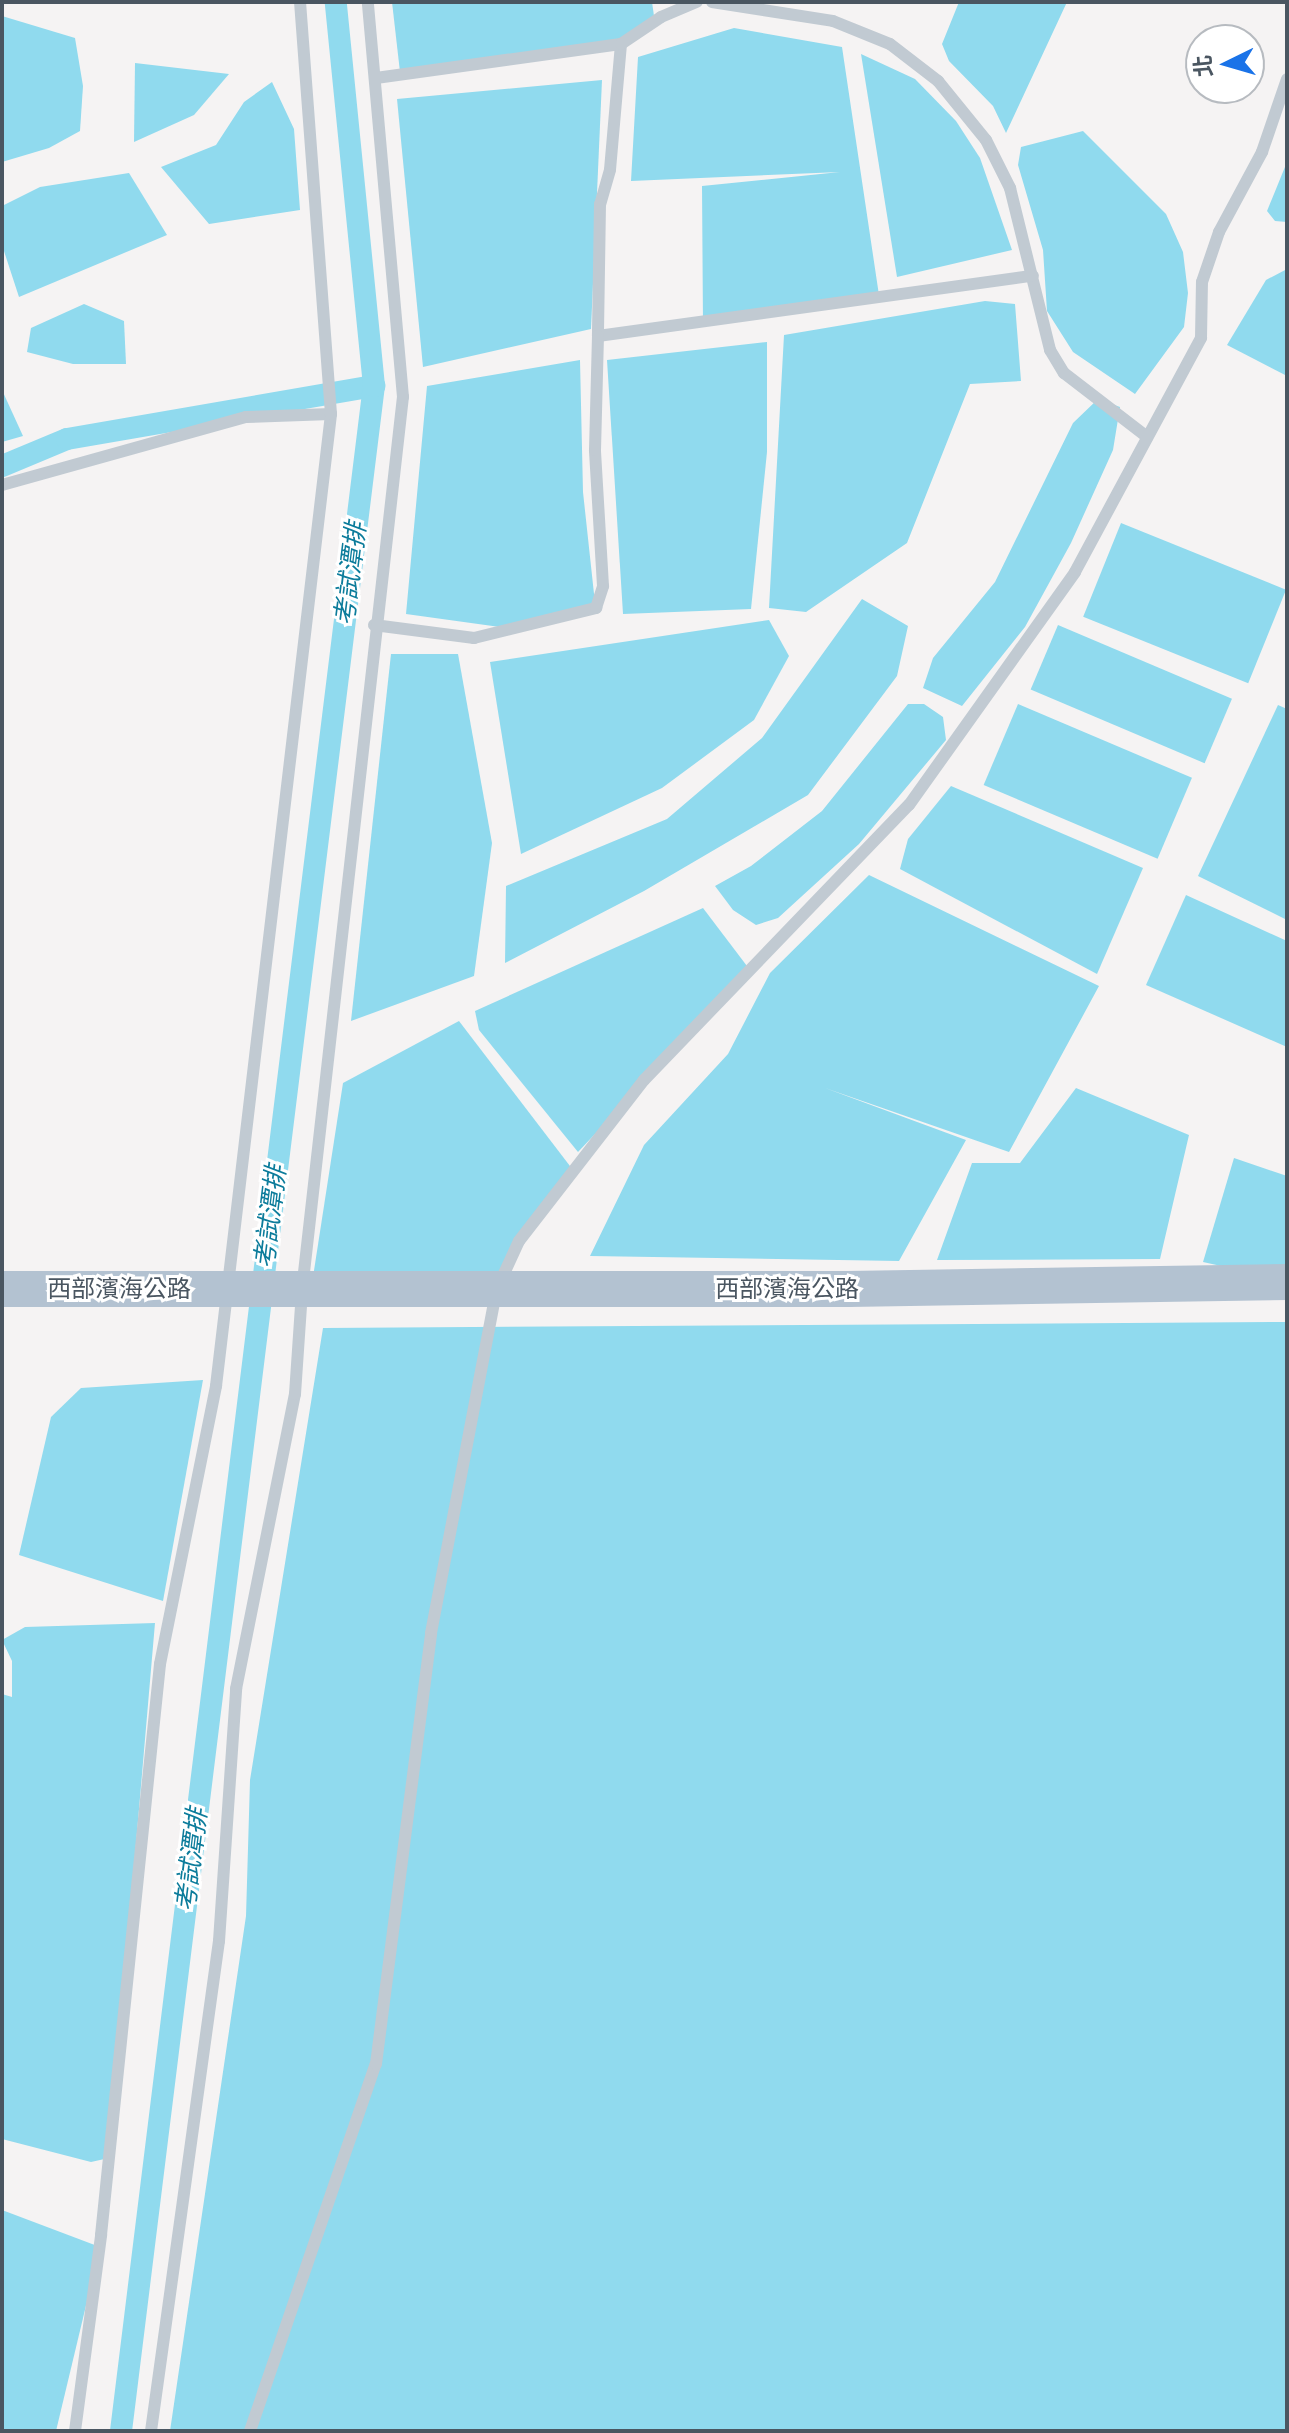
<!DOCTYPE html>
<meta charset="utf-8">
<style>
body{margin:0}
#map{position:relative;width:1289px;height:2433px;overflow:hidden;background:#f5f3f3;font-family:Raleway,"Noto Sans TC",sans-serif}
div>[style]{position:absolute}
.water>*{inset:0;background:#90daee;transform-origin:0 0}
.canal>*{height:22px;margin:-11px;padding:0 11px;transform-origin:11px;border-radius:11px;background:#90daee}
.service>*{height:12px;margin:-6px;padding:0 6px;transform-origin:6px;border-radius:6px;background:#c1cad2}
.primary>*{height:36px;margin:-18px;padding:0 18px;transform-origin:18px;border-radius:18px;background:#b3c2d1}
span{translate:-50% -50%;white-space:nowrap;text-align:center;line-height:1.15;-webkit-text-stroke:6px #fff;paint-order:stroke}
.street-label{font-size:24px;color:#4a5661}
.water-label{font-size:26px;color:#0c7c9b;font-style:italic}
.frame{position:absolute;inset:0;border:4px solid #4a5661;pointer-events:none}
.north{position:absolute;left:1185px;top:24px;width:80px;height:80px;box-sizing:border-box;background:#fff;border:2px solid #b7bbc0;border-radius:50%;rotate:265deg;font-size:22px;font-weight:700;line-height:32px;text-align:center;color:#4a5661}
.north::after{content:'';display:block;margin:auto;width:28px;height:36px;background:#1a73e8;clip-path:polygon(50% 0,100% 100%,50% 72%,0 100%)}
</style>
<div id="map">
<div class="water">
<div style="clip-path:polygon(392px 2px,652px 2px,655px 23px,631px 38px,400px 72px)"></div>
<div style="clip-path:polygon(959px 2px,1067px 2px,1006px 133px,993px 106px,949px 61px,942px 44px)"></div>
<div style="clip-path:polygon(2px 16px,75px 38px,83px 86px,80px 131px,49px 148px,2px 162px)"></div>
<div style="clip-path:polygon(734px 28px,842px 47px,880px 302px,703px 325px,702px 186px,840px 172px,631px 181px,638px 57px)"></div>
<div style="clip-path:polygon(861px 54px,915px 79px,956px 121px,980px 158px,1012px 250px,897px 277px)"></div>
<div style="clip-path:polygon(135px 63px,229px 74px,194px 115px,134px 142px)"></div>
<div style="clip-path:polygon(602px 80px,591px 329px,423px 367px,397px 99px)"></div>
<div style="clip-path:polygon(272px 82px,294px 129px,300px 210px,209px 224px,161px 167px,216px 145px,244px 102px)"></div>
<div style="clip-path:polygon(1083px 131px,1166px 214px,1183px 252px,1188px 293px,1184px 327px,1135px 394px,1073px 352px,1047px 311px,1043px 250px,1018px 165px,1021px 147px)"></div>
<div style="clip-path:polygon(1287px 162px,1287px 222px,1275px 221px,1267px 211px)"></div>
<div style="clip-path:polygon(129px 173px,167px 235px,19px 297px,2px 245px,2px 206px,40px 187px)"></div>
<div style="clip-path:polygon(1287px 269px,1287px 376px,1227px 345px,1266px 280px)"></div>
<div style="clip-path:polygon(985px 301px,1015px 304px,1021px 381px,970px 384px,907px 543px,806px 612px,769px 608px,784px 335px)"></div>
<div style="clip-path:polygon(84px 304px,124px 321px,126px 364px,73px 364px,27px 352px,31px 328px)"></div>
<div style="clip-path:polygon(767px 342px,767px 452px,751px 609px,623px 614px,607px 360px)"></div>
<div style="clip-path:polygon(580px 360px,583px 492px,595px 603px,507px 628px,406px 614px,427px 386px)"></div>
<div style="clip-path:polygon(2px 390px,23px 436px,2px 442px)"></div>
<div style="clip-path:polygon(1098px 399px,1120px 407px,1113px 450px,1071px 543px,1025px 627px,962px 706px,923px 688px,933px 658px,995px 582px,1073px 423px)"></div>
<div style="left:1121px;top:523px;width:178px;height:101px;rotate:22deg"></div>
<div style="clip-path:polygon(862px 599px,908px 626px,897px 676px,808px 795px,644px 891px,505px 963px,506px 886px,667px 819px,762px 738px)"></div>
<div style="clip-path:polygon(769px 620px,789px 656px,754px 720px,662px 788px,521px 854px,490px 662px)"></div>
<div style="left:1058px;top:625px;width:189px;height:70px;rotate:23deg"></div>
<div style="clip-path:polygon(391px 654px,458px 654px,492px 843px,474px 976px,351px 1021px)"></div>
<div style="clip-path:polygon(908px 704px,924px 704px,943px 717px,946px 740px,859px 844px,778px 918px,756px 925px,733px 910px,715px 886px,751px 866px,822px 811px)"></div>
<div style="left:1018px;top:704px;width:189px;height:88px;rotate:23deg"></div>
<div style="clip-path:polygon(1278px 705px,1287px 709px,1287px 920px,1198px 876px)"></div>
<div style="clip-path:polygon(951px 786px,1143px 868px,1097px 974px,900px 869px,908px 839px)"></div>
<div style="clip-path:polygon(869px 875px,1099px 986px,1009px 1152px,825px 1088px,966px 1140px,899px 1261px,590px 1256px,644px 1145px,728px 1054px,770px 973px)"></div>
<div style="clip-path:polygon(1186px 895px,1287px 941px,1287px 1047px,1146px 985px)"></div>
<div style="clip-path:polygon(703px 908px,750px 970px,578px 1152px,479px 1030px,475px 1011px)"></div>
<div style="clip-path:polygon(459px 1021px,573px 1170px,499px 1271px,313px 1277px,343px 1083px)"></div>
<div style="clip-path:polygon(1076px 1088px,1189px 1135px,1160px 1259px,937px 1260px,972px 1163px,1020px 1163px)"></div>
<div style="clip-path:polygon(1234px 1158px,1287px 1176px,1287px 1268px,1230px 1268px,1203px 1262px)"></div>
<div style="clip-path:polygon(1287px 1322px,1287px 2431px,170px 2431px,246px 1916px,250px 1780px,323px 1328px)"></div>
<div style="clip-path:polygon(203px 1380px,163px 1601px,19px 1555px,51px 1417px,81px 1388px)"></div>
<div style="clip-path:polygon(155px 1623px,109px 2158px,91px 2162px,2px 2139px,2px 1694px,12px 1697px,12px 1661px,2px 1640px,25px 1627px)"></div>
<div style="clip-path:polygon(2px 2210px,100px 2247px,56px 2431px,2px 2431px)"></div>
</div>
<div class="canal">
<div style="left:2px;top:466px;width:70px;rotate:-22.6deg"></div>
<div style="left:67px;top:439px;width:312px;rotate:-9.8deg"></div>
<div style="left:121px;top:2431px;width:2061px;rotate:-82.95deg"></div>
<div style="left:374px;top:386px;width:386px;rotate:-95.7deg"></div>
</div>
<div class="service">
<div style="left:712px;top:2px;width:122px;rotate:8.9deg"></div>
<div style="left:833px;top:21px;width:61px;rotate:22deg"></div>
<div style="left:890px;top:44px;width:61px;rotate:37.6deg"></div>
<div style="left:938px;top:81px;width:76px;rotate:50.9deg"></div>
<div style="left:986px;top:140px;width:54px;rotate:63.4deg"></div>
<div style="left:1010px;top:188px;width:167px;rotate:76.1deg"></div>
<div style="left:1050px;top:350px;width:27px;rotate:59deg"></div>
<div style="left:1064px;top:373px;width:105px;rotate:37.6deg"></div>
<div style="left:621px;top:44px;width:126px;rotate:95deg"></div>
<div style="left:610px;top:170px;width:35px;rotate:106deg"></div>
<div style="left:600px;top:204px;width:132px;rotate:90.9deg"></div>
<div style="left:598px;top:336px;width:439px;rotate:-7.9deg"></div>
<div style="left:376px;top:78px;width:247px;rotate:-7.9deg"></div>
<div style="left:621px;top:44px;width:48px;rotate:-34deg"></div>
<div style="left:661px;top:17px;width:39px;rotate:-23deg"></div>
<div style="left:2px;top:485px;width:253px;rotate:-15.6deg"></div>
<div style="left:246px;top:417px;width:85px;rotate:-2deg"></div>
<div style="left:374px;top:625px;width:101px;rotate:7.4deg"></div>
<div style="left:474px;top:638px;width:126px;rotate:-13.8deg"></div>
<div style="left:596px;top:608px;width:23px;rotate:-72deg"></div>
<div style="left:603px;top:586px;width:136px;rotate:-93.4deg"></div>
<div style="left:595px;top:450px;width:114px;rotate:-88.5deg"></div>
<div style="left:75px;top:2431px;width:198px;rotate:-82.4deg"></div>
<div style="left:101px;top:2235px;width:574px;rotate:-84.1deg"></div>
<div style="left:160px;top:1664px;width:284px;rotate:-78.6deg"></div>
<div style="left:216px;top:1386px;width:979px;rotate:-83.25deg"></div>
<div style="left:331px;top:414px;width:413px;rotate:-94.3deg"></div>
<div style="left:151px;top:2431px;width:495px;rotate:-82.1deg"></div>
<div style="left:219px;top:1941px;width:253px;rotate:-86.1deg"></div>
<div style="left:236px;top:1689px;width:301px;rotate:-78.7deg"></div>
<div style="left:295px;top:1394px;width:104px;rotate:-86.1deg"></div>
<div style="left:302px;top:1290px;width:899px;rotate:-83.55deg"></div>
<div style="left:403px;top:397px;width:397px;rotate:-95.1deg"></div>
<div style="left:250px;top:2431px;width:388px;rotate:-71.1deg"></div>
<div style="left:376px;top:2064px;width:434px;rotate:-82.7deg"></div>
<div style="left:431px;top:1633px;width:348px;rotate:-79.2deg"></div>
<div style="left:496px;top:1291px;width:55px;rotate:-65.3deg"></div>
<div style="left:519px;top:1241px;width:204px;rotate:-52.2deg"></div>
<div style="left:644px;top:1080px;width:382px;rotate:-46.1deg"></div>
<div style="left:909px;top:805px;width:286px;rotate:-54.5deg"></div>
<div style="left:1075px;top:572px;width:266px;rotate:-61.7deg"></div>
<div style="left:1201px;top:338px;width:56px;rotate:-89deg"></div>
<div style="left:1202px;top:282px;width:53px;rotate:-71.2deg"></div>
<div style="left:1219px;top:232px;width:91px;rotate:-61.7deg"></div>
<div style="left:1262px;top:152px;width:77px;rotate:-71.1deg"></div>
</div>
<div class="primary">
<div style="left:2px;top:1289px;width:846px"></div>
<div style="left:848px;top:1289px;width:439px;rotate:-0.9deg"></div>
</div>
<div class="street-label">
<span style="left:119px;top:1289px">西部濱海公路</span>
<span style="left:787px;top:1289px">西部濱海公路</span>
</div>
<div class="water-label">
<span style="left:351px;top:574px;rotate:-83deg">考試潭排</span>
<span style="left:271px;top:1217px;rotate:-83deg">考試潭排</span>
<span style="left:192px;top:1860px;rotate:-83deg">考試潭排</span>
</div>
<div class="frame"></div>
<div class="north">北</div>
</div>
